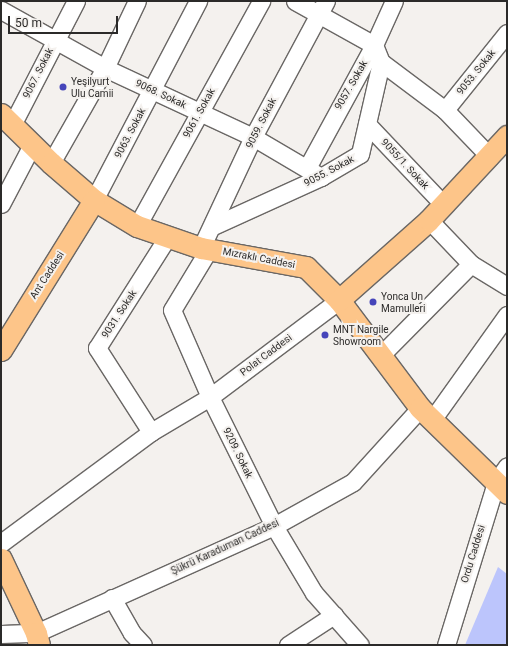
<!DOCTYPE html>
<meta charset="utf-8">
<style>
body{margin:0}
#map{position:relative;width:508px;height:646px;overflow:hidden;background:#f4f1ee;font-family:Roboto,sans-serif}
div>[style]{position:absolute}
.green>*{inset:0;background:#bcc5fc}
.roads{filter:drop-shadow(1px 0 #6a6765) drop-shadow(-1px 0 #6a6765) drop-shadow(0 1px #6a6765) drop-shadow(0 -1px #6a6765)}
.minor>*{height:17px;margin:-8.5px;padding:0 8.5px;transform-origin:8.5px;border-radius:8.5px;background:#fff}
.major>*{height:21px;margin:-10.5px;padding:0 10.5px;transform-origin:10.5px;border-radius:10.5px;background:#fdc589}
.dots>*{width:11px;height:11px;translate:-50% -50%;box-sizing:border-box;border:2px solid #f4f1ee;border-radius:50%}
span{translate:-50% -50%;white-space:nowrap;text-align:center;line-height:1.15;-webkit-text-stroke:4px #f4f1ee;paint-order:stroke}
.street-label{font-size:10px;color:#2b2a29}
.poi-label{font-size:10px;color:#2b2a29}
.left{translate:0 -50%;text-align:left}
.frame{position:absolute;inset:0;border:2px solid #2b2a29;pointer-events:none}
.scale{position:absolute;left:8px;top:16px;width:110px;height:18px;box-sizing:border-box;border:2px solid #2b2a29;border-top:0;padding-left:5px;font-size:12px;line-height:14px;white-space:nowrap;color:#2b2a29;-webkit-text-stroke:3px #f4f1ee;paint-order:stroke}
</style>
<div id="map">
<div class="green">
<div style="clip-path:polygon(498px 567px,507px 574px,507px 645px,465px 645px)"></div>
</div>
<div class="roads">
<div class="minor">
<div style="left:295px;top:1px;width:90px;rotate:29.1deg"></div>
<div style="left:374px;top:45px;width:18px;rotate:68deg"></div>
<div style="left:381px;top:62px;width:80px;rotate:36.9deg"></div>
<div style="left:445px;top:110px;width:65px;rotate:46.2deg"></div>
<div style="left:1px;top:10px;width:119px;rotate:29.1deg"></div>
<div style="left:105px;top:68px;width:163px;rotate:25deg"></div>
<div style="left:253px;top:137px;width:79px;rotate:30.5deg"></div>
<div style="left:445px;top:110px;width:99px;rotate:-51.2deg"></div>
<div style="left:13px;top:123px;width:137px;rotate:-62.7deg"></div>
<div style="left:367px;top:124px;width:112px;rotate:46.5deg"></div>
<div style="left:51px;top:163px;width:109px;rotate:-60.4deg"></div>
<div style="left:105px;top:68px;width:74px;rotate:-64.5deg"></div>
<div style="left:307px;top:168px;width:140px;rotate:-61.4deg"></div>
<div style="left:374px;top:45px;width:48px;rotate:-65.6deg"></div>
<div style="left:94px;top:200px;width:225px;rotate:-62.4deg"></div>
<div style="left:1px;top:204px;width:67px;rotate:-62.3deg"></div>
<div style="left:429px;top:220px;width:61px;rotate:46.3deg"></div>
<div style="left:471px;top:264px;width:42px;rotate:31.4deg"></div>
<div style="left:137px;top:226px;width:257px;rotate:-61.1deg"></div>
<div style="left:213px;top:226px;width:119px;rotate:-24.4deg"></div>
<div style="left:321px;top:177px;width:45px;rotate:-30.5deg"></div>
<div style="left:360px;top:154px;width:94px;rotate:-77.1deg"></div>
<div style="left:201px;top:248px;width:123px;rotate:-64.9deg"></div>
<div style="left:253px;top:137px;width:154px;rotate:-61.8deg"></div>
<div style="left:209px;top:249px;width:71px;rotate:121.2deg"></div>
<div style="left:172px;top:310px;width:95px;rotate:66.4deg"></div>
<div style="left:210px;top:397px;width:144px;rotate:63.6deg"></div>
<div style="left:274px;top:526px;width:78px;rotate:59.2deg"></div>
<div style="left:314px;top:593px;width:69px;rotate:48.5deg"></div>
<div style="left:380px;top:356px;width:129px;rotate:-45.3deg"></div>
<div style="left:432px;top:420px;width:129px;rotate:-54.5deg"></div>
<div style="left:151px;top:432px;width:100px;rotate:-122.7deg"></div>
<div style="left:97px;top:348px;width:133px;rotate:-57.6deg"></div>
<div style="left:1px;top:543px;width:187px;rotate:-36.5deg"></div>
<div style="left:151px;top:432px;width:69px;rotate:-30.7deg"></div>
<div style="left:210px;top:397px;width:161px;rotate:-36.9deg"></div>
<div style="left:112px;top:598px;width:40px;rotate:60.3deg"></div>
<div style="left:132px;top:633px;width:16px;rotate:47deg"></div>
<div style="left:1px;top:634px;width:35px;rotate:-2deg"></div>
<div style="left:36px;top:633px;width:261px;rotate:-24.2deg"></div>
<div style="left:274px;top:526px;width:90px;rotate:-29.1deg"></div>
<div style="left:353px;top:482px;width:100px;rotate:-47.8deg"></div>
<div style="left:288px;top:645px;width:55px;rotate:-33.1deg"></div>
<div style="left:446px;top:645px;width:170px;rotate:-72.9deg"></div>
<div style="left:496px;top:482px;width:19px;rotate:-55deg"></div>
</div>
<div class="major">
<div style="left:1px;top:114px;width:70px;rotate:44.4deg"></div>
<div style="left:51px;top:163px;width:57px;rotate:40.7deg"></div>
<div style="left:94px;top:200px;width:50px;rotate:31.2deg"></div>
<div style="left:137px;top:226px;width:68px;rotate:19deg"></div>
<div style="left:201px;top:248px;width:107px;rotate:10.3deg"></div>
<div style="left:306px;top:267px;width:47px;rotate:45deg"></div>
<div style="left:339px;top:300px;width:135px;rotate:53.1deg"></div>
<div style="left:420px;top:408px;width:122px;rotate:44.3deg"></div>
<div style="left:339px;top:300px;width:120px;rotate:-41.6deg"></div>
<div style="left:429px;top:220px;width:115px;rotate:-47.1deg"></div>
<div style="left:1px;top:350px;width:176px;rotate:-58.2deg"></div>
<div style="left:1px;top:559px;width:82px;rotate:64.7deg"></div>
<div style="left:36px;top:633px;width:12px;rotate:76deg"></div>
</div>
</div>
<div class="dots">
<div style="left:63px;top:87px;background:#4645ba"></div>
<div style="left:373px;top:302px;background:#4645ba"></div>
<div style="left:325px;top:335px;background:#4645ba"></div>
</div>
<div class="street-label">
<span style="left:476px;top:72px;rotate:-51deg">9053. Sokak</span>
<span style="left:38px;top:73px;rotate:-63deg">9067. Sokak</span>
<span style="left:351px;top:85px;rotate:-60deg">9057. Sokak</span>
<span style="left:161px;top:94px;rotate:25deg">9068. Sokak</span>
<span style="left:199px;top:113px;rotate:-61deg">9061. Sokak</span>
<span style="left:261px;top:123px;rotate:-63deg">9059. Sokak</span>
<span style="left:130px;top:133px;rotate:-62deg">9063. Sokak</span>
<span style="left:405px;top:164px;rotate:47deg">9055/1. Sokak</span>
<span style="left:329px;top:171px;rotate:-28deg">9055. Sokak</span>
<span style="left:259px;top:258px;rotate:11deg">Mızraklı Caddesi</span>
<span style="left:47px;top:275px;rotate:-57deg">Ant Caddesi</span>
<span style="left:119px;top:314px;rotate:-57deg">9031. Sokak</span>
<span style="left:266px;top:355px;rotate:-37deg">Polat Caddesi</span>
<span style="left:238px;top:453px;rotate:64deg">9209. Sokak</span>
<span style="left:225px;top:547px;rotate:-25deg">Şükrü Karaduman Caddesi</span>
<span style="left:473px;top:554px;rotate:-73deg">Ordu Caddesi</span>
</div>
<div class="poi-label">
<span class="left" style="left:71px;top:87px">Yeşilyurt<br>Ulu Camii</span>
<span class="left" style="left:381px;top:302px">Yonca Un<br>Mamulleri</span>
<span class="left" style="left:333px;top:335px">MNT Nargile<br>Showroom</span>
</div>
<div class="frame"></div>
<div class="scale">50 m</div>
</div>
